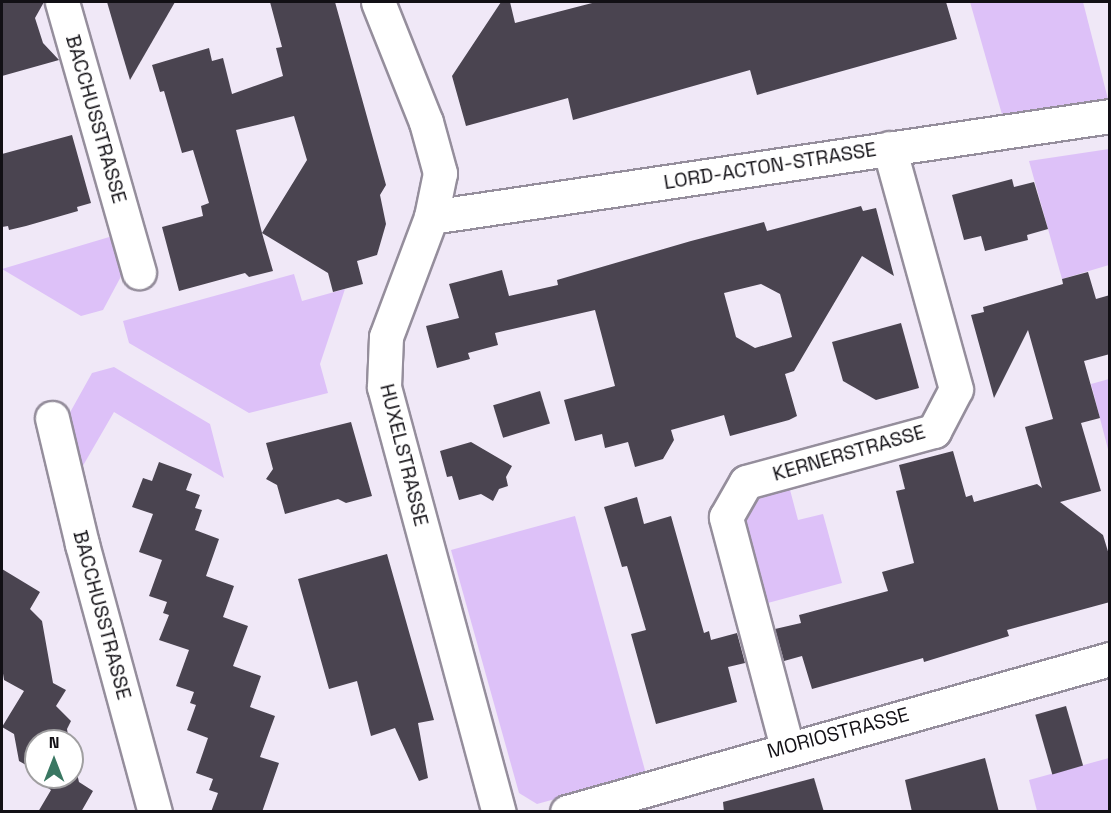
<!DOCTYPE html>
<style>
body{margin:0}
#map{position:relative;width:1111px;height:813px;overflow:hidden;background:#f0e8f7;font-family:"Space Grotesk",sans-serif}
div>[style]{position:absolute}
.green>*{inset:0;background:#ddc1f8}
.building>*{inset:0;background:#4a4450;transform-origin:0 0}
.roads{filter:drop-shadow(2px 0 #958e9c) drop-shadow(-2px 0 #958e9c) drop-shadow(0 2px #958e9c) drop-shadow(0 -2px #958e9c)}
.minor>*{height:33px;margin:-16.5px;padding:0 16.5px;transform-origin:16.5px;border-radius:16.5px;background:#fff}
span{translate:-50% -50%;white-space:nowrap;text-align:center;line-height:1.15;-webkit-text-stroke:6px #fff;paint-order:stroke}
.street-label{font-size:20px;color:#121015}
.frame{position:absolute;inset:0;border:3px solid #121015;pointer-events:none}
.north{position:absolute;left:24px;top:729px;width:60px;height:60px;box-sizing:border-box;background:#fff;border:2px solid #a09fa1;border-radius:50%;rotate:0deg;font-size:16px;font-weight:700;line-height:24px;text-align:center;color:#121015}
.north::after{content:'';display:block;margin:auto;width:21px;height:27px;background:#3a7762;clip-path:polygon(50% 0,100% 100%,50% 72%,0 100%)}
</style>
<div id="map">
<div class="green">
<div style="clip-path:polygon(970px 2px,1083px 2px,1109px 103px,1003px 118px)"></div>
<div style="clip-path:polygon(1109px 149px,1109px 265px,1062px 279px,1029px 161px)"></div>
<div style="clip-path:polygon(116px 235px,125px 269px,103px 310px,81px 316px,2px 269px)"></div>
<div style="clip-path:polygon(294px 274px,302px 301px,345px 289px,320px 364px,328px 393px,249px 413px,129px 343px,123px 321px)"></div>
<div style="clip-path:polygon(114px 367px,210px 424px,224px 478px,114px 412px,77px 476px,63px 425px,92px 373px)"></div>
<div style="clip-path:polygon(1109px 379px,1109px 453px,1091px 384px)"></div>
<div style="clip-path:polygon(789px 486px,798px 520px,823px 514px,842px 583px,764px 604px,743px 526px,761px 493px)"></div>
<div style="clip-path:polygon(575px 516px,646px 774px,537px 804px,519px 793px,451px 550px)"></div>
<div style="clip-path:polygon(1109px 758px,1109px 811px,1037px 811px,1029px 780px)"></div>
</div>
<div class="building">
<div style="clip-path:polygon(2px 2px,44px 2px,35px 18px,43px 43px,59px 60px,2px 76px)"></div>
<div style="clip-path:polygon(107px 2px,175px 2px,130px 80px,121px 50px)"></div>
<div style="clip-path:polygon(evenodd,270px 2px,335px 2px,386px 185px,380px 195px,386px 224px,377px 255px,357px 261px,363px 284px,333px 292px,328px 273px,262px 233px,273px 271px,249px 277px,245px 273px,179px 291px,162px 227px,203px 216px,201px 206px,209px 203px,193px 150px,182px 153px,164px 91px,160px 92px,152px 65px,209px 48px,212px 61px,223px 58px,232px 94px,283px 76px,276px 48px,282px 47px,270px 2px,294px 116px,307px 160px,262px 233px,236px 130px,294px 116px)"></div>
<div style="clip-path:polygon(501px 2px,510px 2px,515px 23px,596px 2px,946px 2px,957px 39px,757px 95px,750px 70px,573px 120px,568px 98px,466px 126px,452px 76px)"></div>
<div style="clip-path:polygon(72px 135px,91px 203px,77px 207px,78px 211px,26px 226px,9px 230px,8px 226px,2px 227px,2px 154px)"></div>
<div style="clip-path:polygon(1012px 179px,1014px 187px,1034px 182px,1048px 229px,1027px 235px,1028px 240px,985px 251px,981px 236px,964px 240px,952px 195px)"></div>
<div style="clip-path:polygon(evenodd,861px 206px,863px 211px,876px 208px,894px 276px,862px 256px,794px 371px,785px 374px,797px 416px,789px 420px,730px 436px,724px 415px,671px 430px,674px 440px,663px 459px,635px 467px,628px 442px,605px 448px,602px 434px,575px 441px,564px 400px,615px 386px,595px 310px,495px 333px,498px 345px,468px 353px,470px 359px,437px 368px,426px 326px,459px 318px,449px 284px,502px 270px,509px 296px,558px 285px,557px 280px,691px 241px,764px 222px,767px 231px,861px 206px,761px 284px,780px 294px,792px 337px,755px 348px,736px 337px,724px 293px,761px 284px)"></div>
<div style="clip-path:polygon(1088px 272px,1096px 299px,1110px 295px,1110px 354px,1084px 361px,1100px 418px,1081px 423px,1101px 491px,1060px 502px,1103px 535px,1110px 558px,1110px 602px,1007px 630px,1009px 636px,924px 662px,923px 658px,812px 689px,802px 656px,784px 661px,775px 629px,801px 623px,799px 615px,888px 591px,882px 572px,914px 563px,896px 491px,905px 489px,899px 465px,953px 451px,966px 497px,972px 495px,974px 502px,1037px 484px,1042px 488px,1025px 427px,1053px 419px,1028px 330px,994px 398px,971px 315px,984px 312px,983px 307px,1063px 284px,1062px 279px)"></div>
<div style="clip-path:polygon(901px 323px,919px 388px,876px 400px,843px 381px,832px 342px)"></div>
<div style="left:540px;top:391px;width:34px;height:49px;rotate:73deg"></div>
<div style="clip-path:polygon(351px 422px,372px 496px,346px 503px,338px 499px,285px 514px,277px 485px,266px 479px,273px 469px,266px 443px)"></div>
<div style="clip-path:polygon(471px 442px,512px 466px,506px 477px,508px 486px,499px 489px,493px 501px,481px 494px,459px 500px,452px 476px,447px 477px,440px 451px)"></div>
<div style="clip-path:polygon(159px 462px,192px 474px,186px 490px,200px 495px,195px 508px,202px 510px,195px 530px,219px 539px,206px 576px,234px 586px,223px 617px,248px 626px,233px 666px,261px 676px,250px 707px,275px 716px,260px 757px,279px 763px,262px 812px,211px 812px,218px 793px,209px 790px,213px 779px,196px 773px,208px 738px,187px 730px,196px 705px,190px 703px,194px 692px,176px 686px,189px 650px,159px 640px,169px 615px,163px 613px,167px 602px,149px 596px,162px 560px,139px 552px,153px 514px,132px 507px,143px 478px,152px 481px)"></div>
<div style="clip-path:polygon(637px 497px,644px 524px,671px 516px,704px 633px,709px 631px,711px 640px,737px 633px,745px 663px,728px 667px,737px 702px,656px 724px,631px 634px,646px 630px,627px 566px,622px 567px,604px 507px)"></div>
<div style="clip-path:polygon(387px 554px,434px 720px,418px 723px,428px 778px,419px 781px,395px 728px,371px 736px,357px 681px,329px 689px,298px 579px)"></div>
<div style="clip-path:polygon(2px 569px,40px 592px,30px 609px,42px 621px,53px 683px,66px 690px,56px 706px,71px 721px,67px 729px,69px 741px,36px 741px,36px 777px,72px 777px,72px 752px,79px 782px,93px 791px,81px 812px,38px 812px,51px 790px,33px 778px,33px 769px,19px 761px,14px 734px,2px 727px,24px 691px,4px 680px,2px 667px)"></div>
<div style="left:1066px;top:706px;width:62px;height:32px;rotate:74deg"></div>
<div style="clip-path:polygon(985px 758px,999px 812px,912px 812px,905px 780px)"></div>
<div style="clip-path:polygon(814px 778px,824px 812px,724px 812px,723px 802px)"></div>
</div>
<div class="roads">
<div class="minor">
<div style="left:62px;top:2px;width:281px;rotate:74.1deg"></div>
<div style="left:378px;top:2px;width:129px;rotate:68.2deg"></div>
<div style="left:426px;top:122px;width:53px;rotate:74.6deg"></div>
<div style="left:440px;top:173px;width:45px;rotate:101.6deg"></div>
<div style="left:431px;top:217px;width:128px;rotate:110.6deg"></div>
<div style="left:386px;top:337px;width:50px;rotate:92.3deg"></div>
<div style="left:384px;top:387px;width:440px;rotate:74.9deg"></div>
<div style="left:431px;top:217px;width:686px;rotate:-8.46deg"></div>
<div style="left:52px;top:418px;width:130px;rotate:76.6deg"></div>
<div style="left:82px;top:544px;width:278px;rotate:74.8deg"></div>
<div style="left:787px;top:747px;width:238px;rotate:-104.9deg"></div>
<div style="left:726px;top:517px;width:40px;rotate:-60.3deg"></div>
<div style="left:746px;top:482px;width:195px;rotate:-15.2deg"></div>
<div style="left:934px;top:431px;width:47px;rotate:-62.4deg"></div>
<div style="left:956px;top:389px;width:250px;rotate:-105.5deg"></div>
<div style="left:567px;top:812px;width:564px;rotate:-15.74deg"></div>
</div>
</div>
<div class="street-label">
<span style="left:96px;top:119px;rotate:74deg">BACCHUSSTRASSE</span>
<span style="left:770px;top:166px;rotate:-9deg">LORD-ACTON-STRASSE</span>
<span style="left:849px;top:453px;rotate:-16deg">KERNERSTRASSE</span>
<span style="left:404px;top:455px;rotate:76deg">HUXELSTRASSE</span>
<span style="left:102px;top:615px;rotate:75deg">BACCHUSSTRASSE</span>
<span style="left:838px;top:733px;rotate:-15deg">MORIOSTRASSE</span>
</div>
<div class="frame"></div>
<div class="north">N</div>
</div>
